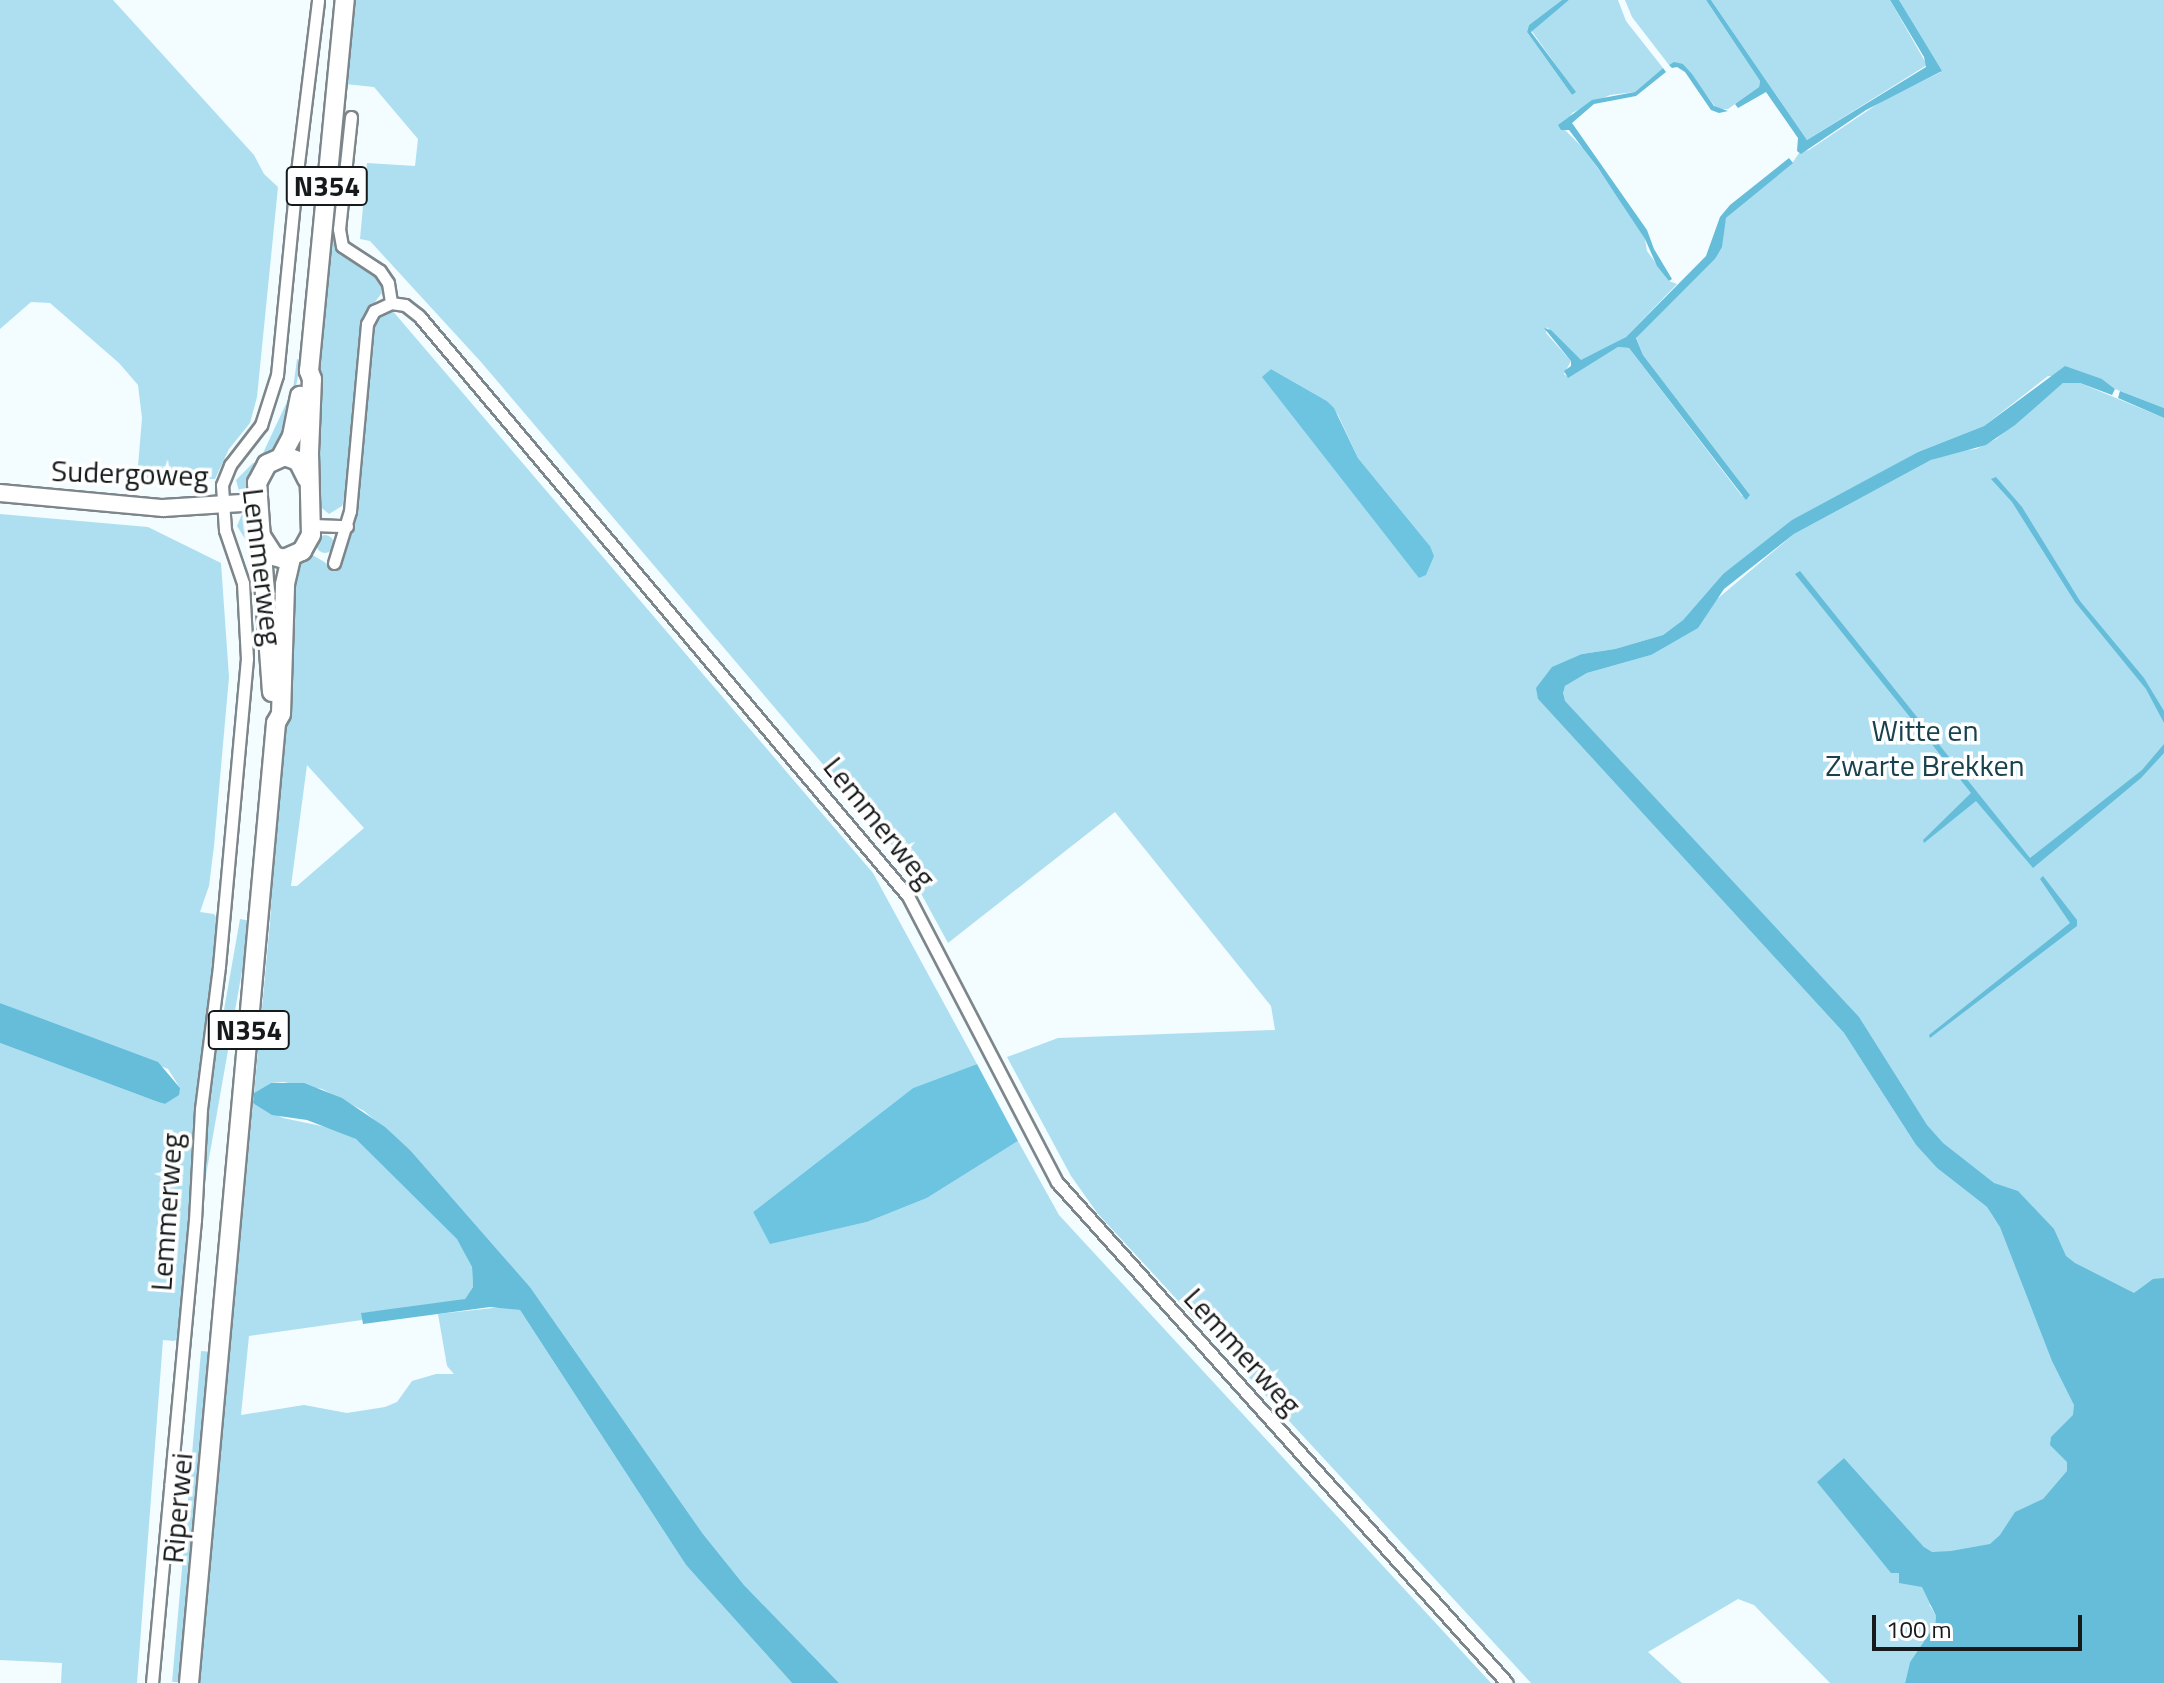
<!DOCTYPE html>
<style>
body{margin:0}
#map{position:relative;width:2164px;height:1683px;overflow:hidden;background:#f3fcff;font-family:"Titillium Web",sans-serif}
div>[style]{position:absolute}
.green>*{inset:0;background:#aedff0;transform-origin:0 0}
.round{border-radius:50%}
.forest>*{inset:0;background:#6dc4e1}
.water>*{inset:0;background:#65bdd9}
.roads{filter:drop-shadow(2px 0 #7d868a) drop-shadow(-2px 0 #7d868a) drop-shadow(0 2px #7d868a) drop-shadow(0 -2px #7d868a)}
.street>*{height:11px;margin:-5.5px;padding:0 5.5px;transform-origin:5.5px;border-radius:5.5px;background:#fff}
.secondary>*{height:16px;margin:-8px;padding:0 8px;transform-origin:8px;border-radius:8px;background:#fff}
.primary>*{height:18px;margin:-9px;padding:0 9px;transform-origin:9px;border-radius:9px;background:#fff}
span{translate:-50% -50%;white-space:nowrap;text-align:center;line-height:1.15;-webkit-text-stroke:7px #fff;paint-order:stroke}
.shield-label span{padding:2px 6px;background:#fff;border:2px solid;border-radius:6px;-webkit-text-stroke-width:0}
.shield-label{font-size:28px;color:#161a1b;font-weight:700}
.street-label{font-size:30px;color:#161a1b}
.park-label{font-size:30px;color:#19414e}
.scale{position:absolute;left:1872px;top:1615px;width:210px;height:36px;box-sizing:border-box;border:4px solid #161a1b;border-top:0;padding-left:10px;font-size:24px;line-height:28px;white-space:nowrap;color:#161a1b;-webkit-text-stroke:6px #fff;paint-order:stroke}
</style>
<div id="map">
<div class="green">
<div style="clip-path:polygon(0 0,113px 0,254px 155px,264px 174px,278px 187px,257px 397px,250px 423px,229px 449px,215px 479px,137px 478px,142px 418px,138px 385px,119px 363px,50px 303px,31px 302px,0 329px)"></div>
<div style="clip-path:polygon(evenodd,353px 0,1562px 0,1529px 25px,1527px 32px,1572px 95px,1575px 92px,1531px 30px,1569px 0,1618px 0,1626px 21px,1663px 68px,1635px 92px,1610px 95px,1572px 113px,1564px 129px,1584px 149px,1629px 212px,1645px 239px,1647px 251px,1669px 281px,1677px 284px,1626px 337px,1584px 360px,1579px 360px,1547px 327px,1546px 333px,1571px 361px,1564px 374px,1568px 377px,1618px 347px,1629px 348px,1742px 496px,1750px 495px,1643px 355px,1636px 337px,1715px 259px,1726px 218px,1793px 162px,1799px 153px,1809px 150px,1882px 101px,1941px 72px,1899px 0,2164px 0,2164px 408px,2115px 389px,2102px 379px,2048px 376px,1984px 426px,1918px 452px,1853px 488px,1723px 574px,1683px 620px,1663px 635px,1615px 649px,1582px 654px,1538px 699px,1844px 1033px,1916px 1145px,1937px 1168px,1987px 1207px,1995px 1219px,1996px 1219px,1942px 1146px,1559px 700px,1565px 686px,1587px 673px,1651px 655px,1794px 534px,1931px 460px,1957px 451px,1976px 449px,1996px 439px,2063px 383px,2080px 383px,2164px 418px,2164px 1683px,1942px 1614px,1929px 1604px,1936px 1616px,1935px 1625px,1910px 1662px,1905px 1683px,1830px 1683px,1754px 1605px,1738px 1599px,1648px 1652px,1682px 1683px,1531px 1683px,1098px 1214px,1071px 1176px,1007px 1057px,1058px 1038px,1275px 1030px,1271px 1006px,1115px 812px,948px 943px,900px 855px,481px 362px,370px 241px,360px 239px,367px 163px,415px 166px,418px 139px,374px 87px,345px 84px,353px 0,1271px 369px,1327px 401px,1338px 415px,1358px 458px,1430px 546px,1420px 578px,1263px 377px,1271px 369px,353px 0,1844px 1458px,1924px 1547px,1900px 1573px,1818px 1482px,1844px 1458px)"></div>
<div style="clip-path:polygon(1625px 0,1706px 0,1760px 81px,1759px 87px,1728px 109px,1717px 109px,1683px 64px,1669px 65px,1632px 17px)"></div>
<div style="clip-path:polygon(1711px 0,1890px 0,1927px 65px,1807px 140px)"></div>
<div style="clip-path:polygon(329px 239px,335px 240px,338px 247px,376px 272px,384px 290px,363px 318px,347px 490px,342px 506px,329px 514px,317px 504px,314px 423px)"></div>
<div style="clip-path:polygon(evenodd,391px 309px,873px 873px,977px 1064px,913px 1088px,753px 1212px,770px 1243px,867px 1222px,927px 1198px,1018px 1141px,1059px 1215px,1491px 1683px,839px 1683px,744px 1585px,703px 1534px,530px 1287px,411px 1151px,364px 1111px,322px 1089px,283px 1082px,271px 1083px,254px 1093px,270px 923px,290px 585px,297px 565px,311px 554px,336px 569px,348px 543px,354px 516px,371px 331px,377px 317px,391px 309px,307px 765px,364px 828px,297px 886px,291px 886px,307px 765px)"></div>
<div style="clip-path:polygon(297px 359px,301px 360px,287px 433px,265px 456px,263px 453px,293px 389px)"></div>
<div style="clip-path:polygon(253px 463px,259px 463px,249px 487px,239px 491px,236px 480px)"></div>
<div style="clip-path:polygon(0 514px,148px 527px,221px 563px,229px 677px,214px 846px,209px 886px,200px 912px,214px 914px,218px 920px,198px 1093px,180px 1335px,174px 1341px,163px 1340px,137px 1683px,61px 1683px,62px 1663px,0 1660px,0 1043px,158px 1102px,165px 1104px,174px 1098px,180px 1088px,168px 1069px,0 1003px)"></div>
<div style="clip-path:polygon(242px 514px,253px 520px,254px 553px,237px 526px)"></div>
<div class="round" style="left:316px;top:535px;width:18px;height:18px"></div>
<div style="left:240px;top:919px;width:11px;height:426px;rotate:10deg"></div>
<div style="clip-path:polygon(253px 1103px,283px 1118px,331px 1128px,356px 1139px,374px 1153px,458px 1239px,472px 1267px,473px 1287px,465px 1299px,457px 1302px,362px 1313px,362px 1320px,249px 1336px,241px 1415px,304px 1405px,347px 1413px,385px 1407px,397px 1402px,412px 1381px,436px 1374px,454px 1374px,447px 1366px,438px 1314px,502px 1307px,520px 1310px,686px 1565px,792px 1683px,198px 1683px)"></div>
<div style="left:212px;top:1352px;width:332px;height:11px;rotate:95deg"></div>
</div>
<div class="forest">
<div style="clip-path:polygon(1271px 369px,1327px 401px,1334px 408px,1358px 458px,1430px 546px,1434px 556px,1426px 575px,1419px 578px,1262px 377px)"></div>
<div style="clip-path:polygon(977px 1064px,1018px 1141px,927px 1198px,867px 1222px,770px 1244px,753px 1212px,913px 1088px)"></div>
</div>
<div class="water">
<div style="clip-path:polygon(1562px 0,1569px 0,1531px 32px,1576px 92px,1572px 95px,1527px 32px,1529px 25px)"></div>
<div style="clip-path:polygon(1706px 0,1711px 0,1807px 140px,1926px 67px,1924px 57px,1890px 0,1899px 0,1942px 71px,1866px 110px,1801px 154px,1797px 151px,1798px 138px,1766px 92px,1738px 108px,1735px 104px,1759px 87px,1760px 81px)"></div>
<div style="clip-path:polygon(1674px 62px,1683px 64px,1692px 74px,1714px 106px,1728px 111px,1719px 113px,1711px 110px,1685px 72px,1677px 67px,1672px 68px,1669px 65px)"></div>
<div style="clip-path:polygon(1663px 68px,1666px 72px,1636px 96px,1594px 104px,1572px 123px,1647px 230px,1654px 249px,1672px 279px,1669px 281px,1657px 266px,1645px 239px,1598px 168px,1569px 130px,1561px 130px,1558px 125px,1592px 100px,1635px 92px)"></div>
<div style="clip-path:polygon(1789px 158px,1793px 163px,1726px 218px,1722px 247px,1715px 259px,1636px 338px,1643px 355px,1750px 495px,1746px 500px,1629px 348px,1618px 347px,1568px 378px,1564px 371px,1571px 366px,1571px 361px,1544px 328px,1551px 330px,1581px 360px,1626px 337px,1706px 256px,1720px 217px,1730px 205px)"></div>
<div style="clip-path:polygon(2065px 366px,2102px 379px,2115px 389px,2112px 395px,2080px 383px,2063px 383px,2015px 425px,1986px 445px,1931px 460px,1794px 534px,1724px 589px,1698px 628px,1651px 655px,1587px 673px,1565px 686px,1563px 693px,1565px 701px,1859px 1017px,1927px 1125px,1943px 1143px,1994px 1183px,2018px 1191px,2054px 1229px,2066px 1256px,2075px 1263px,2134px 1293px,2153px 1279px,2164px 1278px,2164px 1683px,1905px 1683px,1910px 1662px,1935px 1625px,1936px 1616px,1922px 1587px,1899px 1583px,1899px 1573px,1891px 1573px,1817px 1482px,1844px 1458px,1924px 1547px,1932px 1552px,1951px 1551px,1990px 1544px,2000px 1535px,2015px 1512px,2043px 1499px,2067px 1471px,2067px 1462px,2050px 1445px,2051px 1437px,2073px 1415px,2074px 1405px,2052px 1361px,2000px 1227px,1987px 1207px,1937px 1168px,1916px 1145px,1844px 1033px,1538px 699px,1536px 688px,1552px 667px,1582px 654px,1615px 649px,1663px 635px,1683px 620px,1723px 574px,1792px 520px,1918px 452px,1984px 426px)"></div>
<div style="clip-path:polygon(2120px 391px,2164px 408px,2164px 418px,2118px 398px)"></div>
<div style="clip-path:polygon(1996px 477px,2022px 507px,2080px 601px,2144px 678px,2164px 711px,2164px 723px,2146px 689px,2075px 602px,2012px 502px,1991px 479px)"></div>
<div style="clip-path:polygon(1800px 571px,2030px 858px,2142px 770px,2164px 744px,2164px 753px,2141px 778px,2033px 868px,1976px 801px,1924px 843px,1923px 840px,1971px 793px,1795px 574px)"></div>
<div style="clip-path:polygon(2043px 876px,2077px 920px,2077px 926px,1930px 1038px,1929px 1035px,2070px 923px,2040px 879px)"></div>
<div style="clip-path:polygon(0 1003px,158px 1062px,180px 1088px,179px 1095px,165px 1104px,158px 1102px,0 1043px)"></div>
<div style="clip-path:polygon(271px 1083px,304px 1083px,342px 1098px,385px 1127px,411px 1151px,530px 1287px,703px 1534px,744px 1585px,839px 1683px,792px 1683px,686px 1565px,520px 1310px,490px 1307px,363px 1324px,361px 1313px,465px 1299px,473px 1287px,472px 1267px,457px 1239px,356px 1139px,307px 1120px,272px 1115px,253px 1103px,254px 1093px)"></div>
</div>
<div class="roads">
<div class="street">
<div style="left:351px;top:117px;width:113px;rotate:96.1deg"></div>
<div style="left:339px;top:229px;width:17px;rotate:80deg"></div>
<div style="left:342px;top:246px;width:45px;rotate:33.3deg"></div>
<div style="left:380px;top:271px;width:14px;rotate:56deg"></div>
<div style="left:388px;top:283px;width:20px;rotate:81deg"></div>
<div style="left:391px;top:303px;width:14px;rotate:8deg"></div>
<div style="left:405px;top:305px;width:18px;rotate:38deg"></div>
<div style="left:419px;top:316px;width:759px;rotate:49.87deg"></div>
<div style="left:908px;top:896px;width:322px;rotate:62.5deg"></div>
<div style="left:1057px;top:1182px;width:673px;rotate:48.07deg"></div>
<div style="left:312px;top:525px;width:35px;rotate:2deg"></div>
<div style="left:334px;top:563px;width:54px;rotate:-72.9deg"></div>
<div style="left:350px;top:511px;width:188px;rotate:-84.8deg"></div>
<div style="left:367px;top:324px;width:15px;rotate:-62deg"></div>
<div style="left:374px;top:311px;width:19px;rotate:-25deg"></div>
<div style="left:152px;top:1683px;width:465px;rotate:-84.7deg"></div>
<div style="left:195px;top:1220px;width:111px;rotate:-86.9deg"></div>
<div style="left:201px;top:1109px;width:144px;rotate:-82.8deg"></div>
<div style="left:219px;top:966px;width:308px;rotate:-84.8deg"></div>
<div style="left:247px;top:659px;width:76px;rotate:-93deg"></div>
<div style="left:243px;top:583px;width:56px;rotate:-108.8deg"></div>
<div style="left:225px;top:530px;width:45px;rotate:-93.8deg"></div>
<div style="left:222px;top:485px;width:22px;rotate:-68deg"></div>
<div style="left:230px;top:465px;width:51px;rotate:-52.2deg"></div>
<div style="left:261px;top:425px;width:52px;rotate:-72.3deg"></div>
<div style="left:277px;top:375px;width:204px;rotate:-84.4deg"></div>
<div style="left:297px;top:172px;width:173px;rotate:-83deg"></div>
</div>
<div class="secondary">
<div style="left:0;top:493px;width:164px;rotate:5.3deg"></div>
<div style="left:163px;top:508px;width:95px;rotate:-3.6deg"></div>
</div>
<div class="primary">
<div style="left:281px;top:457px;width:24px;rotate:-62deg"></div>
<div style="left:292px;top:436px;width:41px;rotate:-78.7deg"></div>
<div style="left:261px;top:536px;width:24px;rotate:57deg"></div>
<div style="left:274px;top:556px;width:10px;rotate:17deg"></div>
<div style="left:284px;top:559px;width:20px;rotate:-24deg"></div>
<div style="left:302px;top:551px;width:18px;rotate:-61deg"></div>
<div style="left:311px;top:535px;width:82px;rotate:-91.4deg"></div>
<div style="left:309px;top:453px;width:74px;rotate:-87.7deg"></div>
<div style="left:312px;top:379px;width:9px;rotate:-111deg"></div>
<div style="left:309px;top:371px;width:373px;rotate:-84.5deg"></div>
<div style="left:272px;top:692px;width:210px;rotate:-94.1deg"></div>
<div style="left:257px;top:483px;width:21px;rotate:-62deg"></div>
<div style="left:267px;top:464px;width:20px;rotate:-24deg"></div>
<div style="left:285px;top:456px;width:14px;rotate:21deg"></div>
<div style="left:298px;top:461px;width:20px;rotate:63deg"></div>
<div style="left:189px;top:1683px;width:964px;rotate:-84.82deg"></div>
<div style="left:276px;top:723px;width:10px;rotate:-61deg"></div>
<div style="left:281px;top:714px;width:130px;rotate:-88.2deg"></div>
<div style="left:285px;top:584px;width:27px;rotate:-77deg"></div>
</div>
</div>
<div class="shield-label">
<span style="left:327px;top:186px">N354</span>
<span style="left:249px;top:1030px">N354</span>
</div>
<div class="street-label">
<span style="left:130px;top:473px;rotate:2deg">Sudergoweg</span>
<span style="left:263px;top:567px;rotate:83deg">Lemmerweg</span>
<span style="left:880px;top:822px;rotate:51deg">Lemmerweg</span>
<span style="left:166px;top:1212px;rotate:-86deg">Lemmerweg</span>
<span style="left:1243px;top:1351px;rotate:48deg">Lemmerweg</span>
<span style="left:177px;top:1508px;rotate:-85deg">Riperwei</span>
</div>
<div class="park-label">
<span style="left:1925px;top:747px">Witte en<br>Zwarte Brekken</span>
</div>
<div class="scale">100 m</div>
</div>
